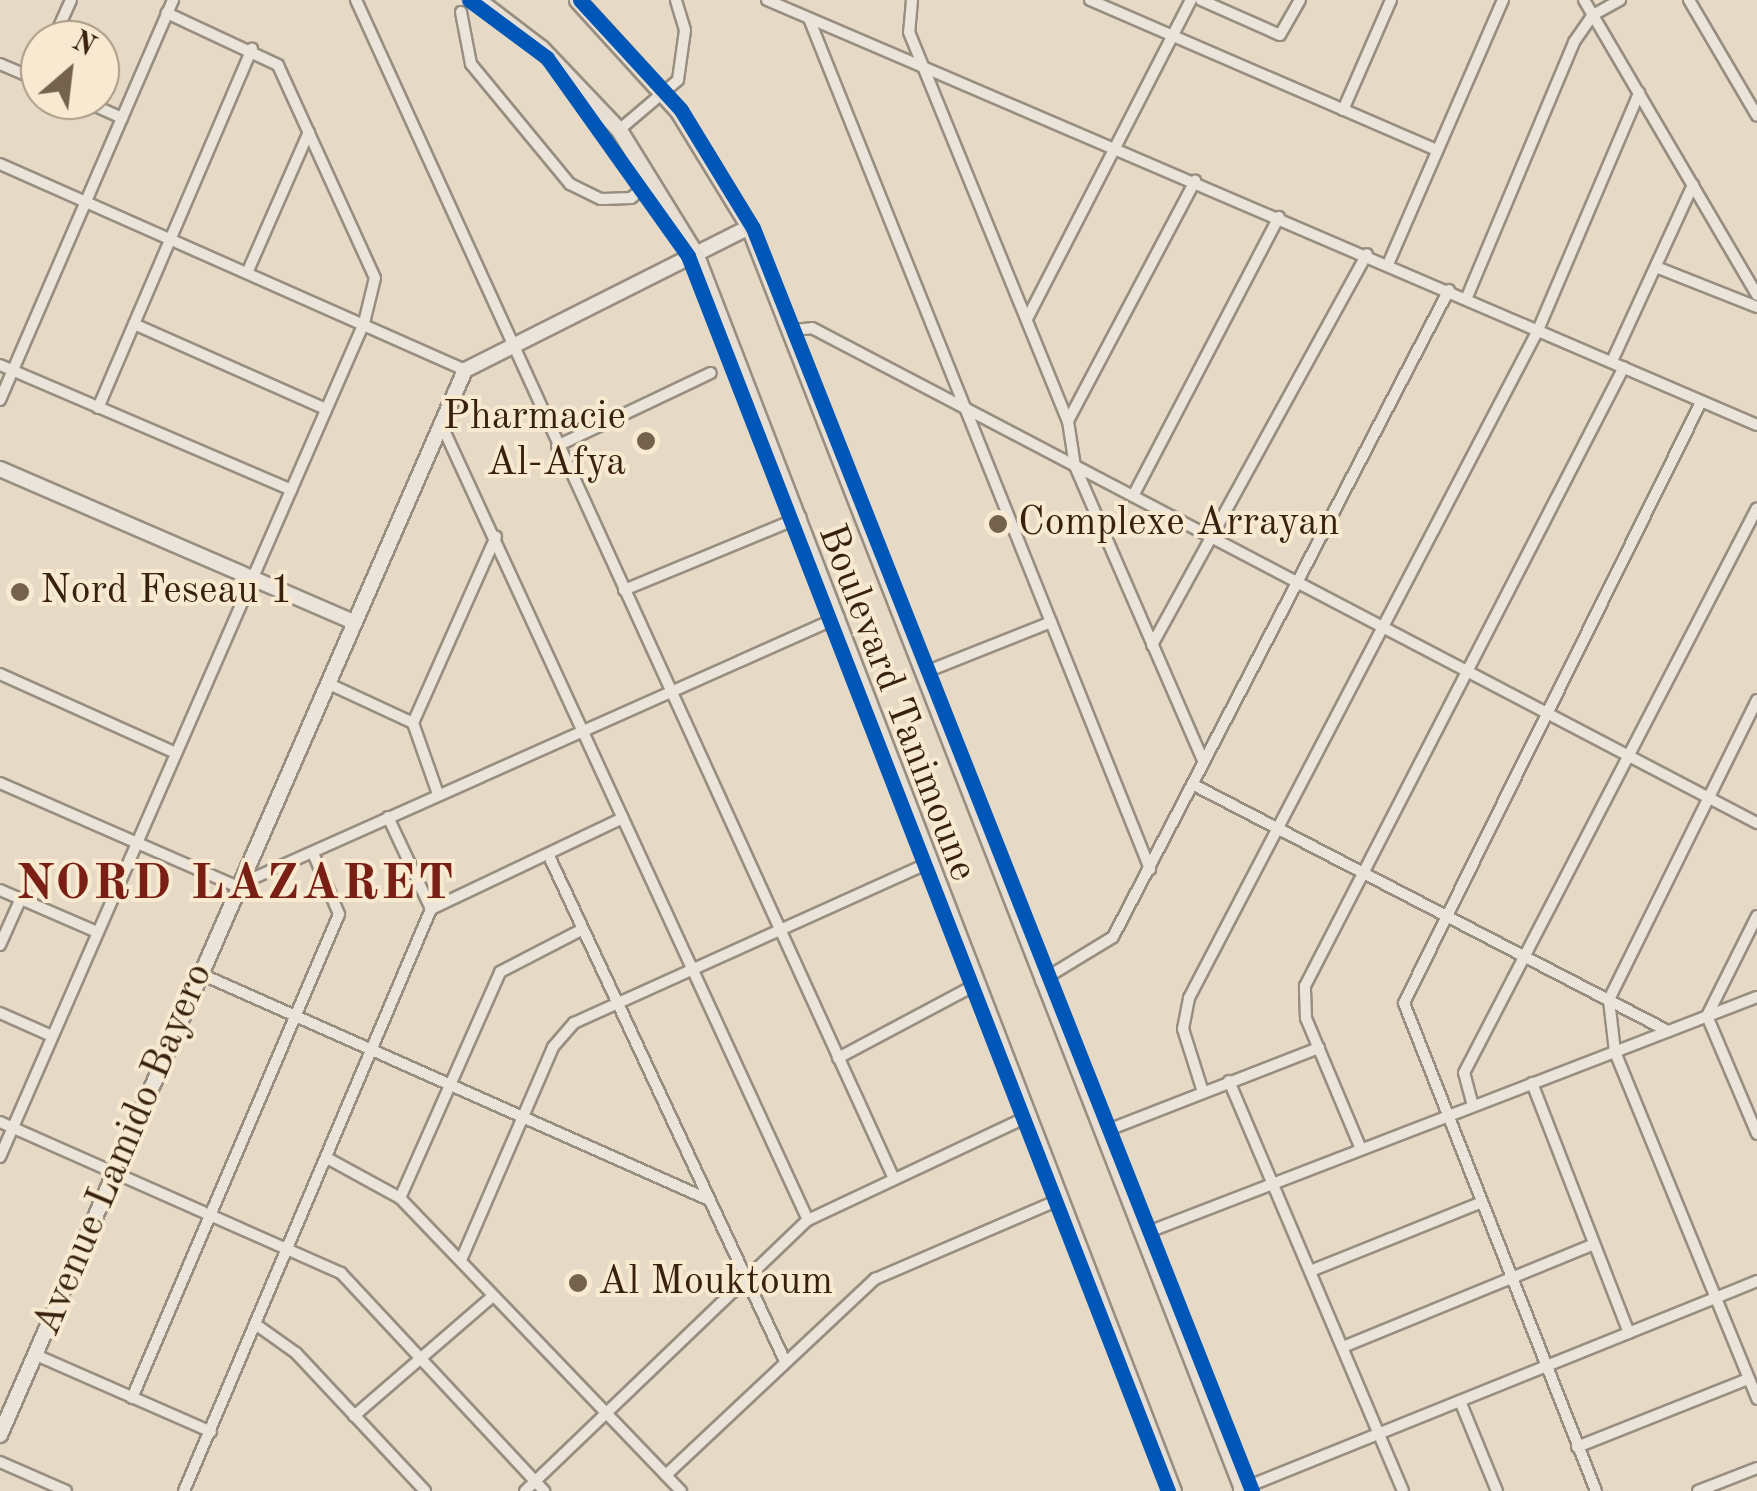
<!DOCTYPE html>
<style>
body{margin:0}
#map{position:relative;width:1757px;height:1491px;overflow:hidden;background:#e6dac6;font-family:"Old Standard TT",serif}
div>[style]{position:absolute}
.roads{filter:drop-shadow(2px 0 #988e80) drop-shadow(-2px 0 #988e80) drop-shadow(0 2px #988e80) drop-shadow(0 -2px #988e80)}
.street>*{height:10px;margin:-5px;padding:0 5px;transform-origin:5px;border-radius:5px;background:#eae4da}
.secondary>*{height:14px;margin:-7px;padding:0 7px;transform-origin:7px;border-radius:7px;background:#eae4da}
.primary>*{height:15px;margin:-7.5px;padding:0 7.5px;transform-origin:7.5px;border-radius:7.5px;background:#e7dfd4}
.cycleway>*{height:15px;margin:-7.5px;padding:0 7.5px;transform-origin:7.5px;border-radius:7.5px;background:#0057b8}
.dots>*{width:28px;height:28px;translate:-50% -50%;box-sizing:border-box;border:5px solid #f8e9d1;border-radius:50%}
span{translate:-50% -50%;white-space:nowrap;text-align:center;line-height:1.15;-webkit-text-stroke:8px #f8e9d1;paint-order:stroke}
.poi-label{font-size:40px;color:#38210e}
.right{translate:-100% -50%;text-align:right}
.left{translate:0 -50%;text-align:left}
.street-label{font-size:40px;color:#38210e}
.district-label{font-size:50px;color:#7a1f14;font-weight:700;letter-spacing:2.5px}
.north{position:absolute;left:20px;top:20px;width:100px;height:100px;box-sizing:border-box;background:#f8e9d1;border:2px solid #ab9983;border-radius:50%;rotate:28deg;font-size:28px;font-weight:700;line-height:40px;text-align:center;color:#38210e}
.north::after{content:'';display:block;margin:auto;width:35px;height:45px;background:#75624e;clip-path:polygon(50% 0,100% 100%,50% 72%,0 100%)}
</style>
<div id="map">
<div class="roads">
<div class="street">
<div style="left:356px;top:0;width:1296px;rotate:65.47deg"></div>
<div style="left:767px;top:0;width:1077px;rotate:23.23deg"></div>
<div style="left:912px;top:0;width:32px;rotate:95deg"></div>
<div style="left:909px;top:32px;width:420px;rotate:67.8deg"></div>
<div style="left:1068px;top:421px;width:46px;rotate:81.2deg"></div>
<div style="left:1075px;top:466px;width:322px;rotate:66.5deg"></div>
<div style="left:1090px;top:0;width:378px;rotate:23.4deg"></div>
<div style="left:1201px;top:0;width:86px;rotate:23.9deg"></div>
<div style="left:1280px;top:35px;width:40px;rotate:-60.3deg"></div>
<div style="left:1584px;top:0;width:342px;rotate:59.6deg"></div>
<div style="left:1689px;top:0;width:134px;rotate:59.6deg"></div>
<div style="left:461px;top:12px;width:53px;rotate:79.1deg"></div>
<div style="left:471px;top:64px;width:156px;rotate:50.5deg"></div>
<div style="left:570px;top:184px;width:34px;rotate:26deg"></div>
<div style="left:601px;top:199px;width:30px;rotate:-2deg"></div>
<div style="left:631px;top:198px;width:27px;rotate:-39deg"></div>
<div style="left:810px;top:21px;width:914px;rotate:68.15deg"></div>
<div style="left:53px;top:40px;width:44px;rotate:-65.8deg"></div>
<div style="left:0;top:64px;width:43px;rotate:23deg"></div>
<div style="left:82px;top:100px;width:44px;rotate:24.2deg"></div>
<div style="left:1343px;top:110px;width:120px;rotate:-66.4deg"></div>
<div style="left:619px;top:130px;width:77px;rotate:-40.3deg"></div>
<div style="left:678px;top:80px;width:50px;rotate:-82deg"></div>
<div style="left:685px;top:30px;width:31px;rotate:-107deg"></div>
<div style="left:0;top:164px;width:509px;rotate:23.89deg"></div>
<div style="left:1389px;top:262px;width:286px;rotate:-66.5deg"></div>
<div style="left:1656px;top:267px;width:109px;rotate:21.6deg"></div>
<div style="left:247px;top:273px;width:154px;rotate:-66.3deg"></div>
<div style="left:1467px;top:297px;width:277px;rotate:-67.2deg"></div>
<div style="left:1574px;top:42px;width:33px;rotate:-55deg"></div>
<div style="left:1593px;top:15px;width:31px;rotate:-29deg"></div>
<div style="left:1028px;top:317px;width:356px;rotate:-62.8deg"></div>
<div style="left:134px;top:324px;width:210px;rotate:23.9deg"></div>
<div style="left:791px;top:330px;width:21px;rotate:-5deg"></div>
<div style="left:812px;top:328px;width:1067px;rotate:27.65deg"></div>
<div style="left:1612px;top:361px;width:194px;rotate:-65.3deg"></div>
<div style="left:0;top:365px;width:317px;rotate:23.2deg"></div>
<div style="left:0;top:400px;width:436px;rotate:-66.6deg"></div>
<div style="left:98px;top:408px;width:391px;rotate:-66.8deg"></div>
<div style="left:1068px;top:421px;width:272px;rotate:-62.1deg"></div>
<div style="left:443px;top:428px;width:872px;rotate:65.26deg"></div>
<div style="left:557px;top:446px;width:170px;rotate:-25.4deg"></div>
<div style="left:1133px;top:496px;width:315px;rotate:-62.4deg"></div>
<div style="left:624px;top:590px;width:191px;rotate:-22.4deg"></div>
<div style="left:1152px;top:645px;width:446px;rotate:-61.2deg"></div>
<div style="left:923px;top:673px;width:138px;rotate:-21.7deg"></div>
<div style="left:0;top:674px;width:193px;rotate:24.2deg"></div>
<div style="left:327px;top:683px;width:95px;rotate:24.9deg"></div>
<div style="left:1757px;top:700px;width:335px;rotate:116.3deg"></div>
<div style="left:1609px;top:1000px;width:52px;rotate:83.4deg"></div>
<div style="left:1615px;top:1052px;width:375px;rotate:67.7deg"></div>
<div style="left:0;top:783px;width:257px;rotate:23.6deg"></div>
<div style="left:236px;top:886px;width:660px;rotate:-24.04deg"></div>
<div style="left:1192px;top:784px;width:536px;rotate:27.43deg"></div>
<div style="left:438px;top:794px;width:75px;rotate:-109.4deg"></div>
<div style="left:413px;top:723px;width:204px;rotate:-66deg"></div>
<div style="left:388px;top:817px;width:102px;rotate:64.9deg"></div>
<div style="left:548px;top:854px;width:557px;rotate:64.95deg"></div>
<div style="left:0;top:890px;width:106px;rotate:23.4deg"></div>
<div style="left:1757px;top:916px;width:112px;rotate:116.6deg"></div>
<div style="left:1707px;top:1016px;width:128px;rotate:67deg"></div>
<div style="left:0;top:945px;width:51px;rotate:-65.9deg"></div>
<div style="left:201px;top:974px;width:554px;rotate:23.97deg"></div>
<div style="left:1041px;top:981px;width:84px;rotate:-31.4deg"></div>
<div style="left:1113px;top:937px;width:729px;rotate:-62.56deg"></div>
<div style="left:0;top:1013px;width:57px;rotate:23.9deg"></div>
<div style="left:838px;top:1058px;width:160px;rotate:-28deg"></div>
<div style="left:1229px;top:1081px;width:445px;rotate:67deg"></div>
<div style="left:1532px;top:1083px;width:268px;rotate:68.8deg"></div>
<div style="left:1203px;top:1092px;width:66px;rotate:-107.6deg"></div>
<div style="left:1183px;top:1029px;width:32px;rotate:-79deg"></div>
<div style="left:1189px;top:998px;width:754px;rotate:-62.41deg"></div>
<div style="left:1538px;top:330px;width:258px;rotate:-66.9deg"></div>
<div style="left:1473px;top:1106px;width:34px;rotate:-105deg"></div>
<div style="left:1464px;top:1073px;width:636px;rotate:-62.59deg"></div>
<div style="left:0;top:1122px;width:373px;rotate:23.9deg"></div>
<div style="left:341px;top:1273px;width:298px;rotate:47deg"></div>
<div style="left:1103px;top:1132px;width:232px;rotate:-21.3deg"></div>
<div style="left:1361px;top:1149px;width:142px;rotate:-112.8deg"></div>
<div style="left:1306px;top:1018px;width:32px;rotate:-92deg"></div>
<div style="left:1305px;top:986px;width:696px;rotate:-62.74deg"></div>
<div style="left:0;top:1157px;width:910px;rotate:-66.42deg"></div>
<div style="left:364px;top:323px;width:46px;rotate:-76.3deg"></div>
<div style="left:375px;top:278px;width:234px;rotate:-114.5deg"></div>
<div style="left:278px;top:65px;width:123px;rotate:-154.9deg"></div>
<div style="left:327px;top:1158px;width:83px;rotate:28.7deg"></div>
<div style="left:400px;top:1198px;width:406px;rotate:46.2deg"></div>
<div style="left:400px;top:1198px;width:247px;rotate:-66.1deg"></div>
<div style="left:500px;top:972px;width:93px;rotate:-27.4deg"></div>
<div style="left:1143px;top:1234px;width:658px;rotate:-21.11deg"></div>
<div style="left:461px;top:1260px;width:232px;rotate:-66.6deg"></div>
<div style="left:553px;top:1047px;width:32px;rotate:-49deg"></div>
<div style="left:574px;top:1023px;width:393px;rotate:-24.3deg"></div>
<div style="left:1313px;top:1270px;width:180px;rotate:-21.9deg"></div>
<div style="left:258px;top:1326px;width:47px;rotate:35.4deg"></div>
<div style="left:296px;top:1353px;width:189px;rotate:46.9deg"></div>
<div style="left:1343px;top:1347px;width:271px;rotate:-22.3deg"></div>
<div style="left:36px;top:1355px;width:191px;rotate:23.7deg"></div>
<div style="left:132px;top:1398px;width:526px;rotate:-66.84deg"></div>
<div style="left:339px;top:914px;width:66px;rotate:-113.1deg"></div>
<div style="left:1460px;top:1401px;width:97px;rotate:67.7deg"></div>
<div style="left:354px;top:1416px;width:182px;rotate:-40.8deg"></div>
<div style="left:1577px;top:1447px;width:184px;rotate:-21.7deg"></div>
<div style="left:0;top:1462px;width:72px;rotate:23.7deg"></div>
<div style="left:666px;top:1475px;width:287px;rotate:-43.2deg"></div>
<div style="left:875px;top:1279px;width:202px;rotate:-23.3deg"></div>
<div style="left:1239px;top:1490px;width:559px;rotate:-21.97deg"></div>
<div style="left:184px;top:1491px;width:632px;rotate:-67deg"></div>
<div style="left:431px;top:909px;width:212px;rotate:-25.4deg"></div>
<div style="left:525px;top:1491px;width:392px;rotate:-43.8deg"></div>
<div style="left:808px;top:1220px;width:244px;rotate:-25.2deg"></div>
<div style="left:1596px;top:1491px;width:524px;rotate:-111.48deg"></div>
<div style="left:1404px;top:1003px;width:670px;rotate:-63.7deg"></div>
<div style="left:1698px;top:1491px;width:63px;rotate:-21.3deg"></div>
</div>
<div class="secondary">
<div style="left:0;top:469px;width:385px;rotate:23.4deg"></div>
<div style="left:0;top:1435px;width:1162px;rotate:-66.41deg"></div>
<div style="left:465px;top:370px;width:318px;rotate:-26.7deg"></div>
</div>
<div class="primary">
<div style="left:478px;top:0;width:79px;rotate:37.3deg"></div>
<div style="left:541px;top:48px;width:113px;rotate:46.4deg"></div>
<div style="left:619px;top:130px;width:145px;rotate:58.3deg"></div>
<div style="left:695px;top:253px;width:1327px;rotate:68.89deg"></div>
<div style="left:577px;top:0;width:150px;rotate:47.7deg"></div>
<div style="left:678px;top:111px;width:136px;rotate:58.5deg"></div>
<div style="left:749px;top:227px;width:1357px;rotate:68.65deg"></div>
</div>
</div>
<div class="cycleway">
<div style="left:469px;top:0;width:97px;rotate:36.6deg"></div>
<div style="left:547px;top:58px;width:243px;rotate:54.5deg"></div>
<div style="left:688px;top:256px;width:1325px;rotate:68.76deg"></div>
<div style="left:580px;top:0;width:149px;rotate:47.4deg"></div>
<div style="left:681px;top:110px;width:138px;rotate:58.6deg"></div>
<div style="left:753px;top:228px;width:1358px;rotate:68.44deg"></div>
</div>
<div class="dots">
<div style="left:646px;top:441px;background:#75624e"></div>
<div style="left:998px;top:524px;background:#75624e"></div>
<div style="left:20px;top:592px;background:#75624e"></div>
<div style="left:578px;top:1283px;background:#75624e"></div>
</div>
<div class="poi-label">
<span class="right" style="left:626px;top:441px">Pharmacie<br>Al-Afya</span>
<span class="left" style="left:1018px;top:524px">Complexe Arrayan</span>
<span class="left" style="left:40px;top:592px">Nord Feseau 1</span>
<span class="left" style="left:598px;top:1283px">Al Mouktoum</span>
</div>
<div class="street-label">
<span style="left:896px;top:703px;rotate:69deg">Boulevard Tanimoune</span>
<span style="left:124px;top:1150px;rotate:-67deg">Avenue Lamido Bayero</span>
</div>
<div class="district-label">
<span style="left:236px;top:886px">NORD LAZARET</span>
</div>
<div class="north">N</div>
</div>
